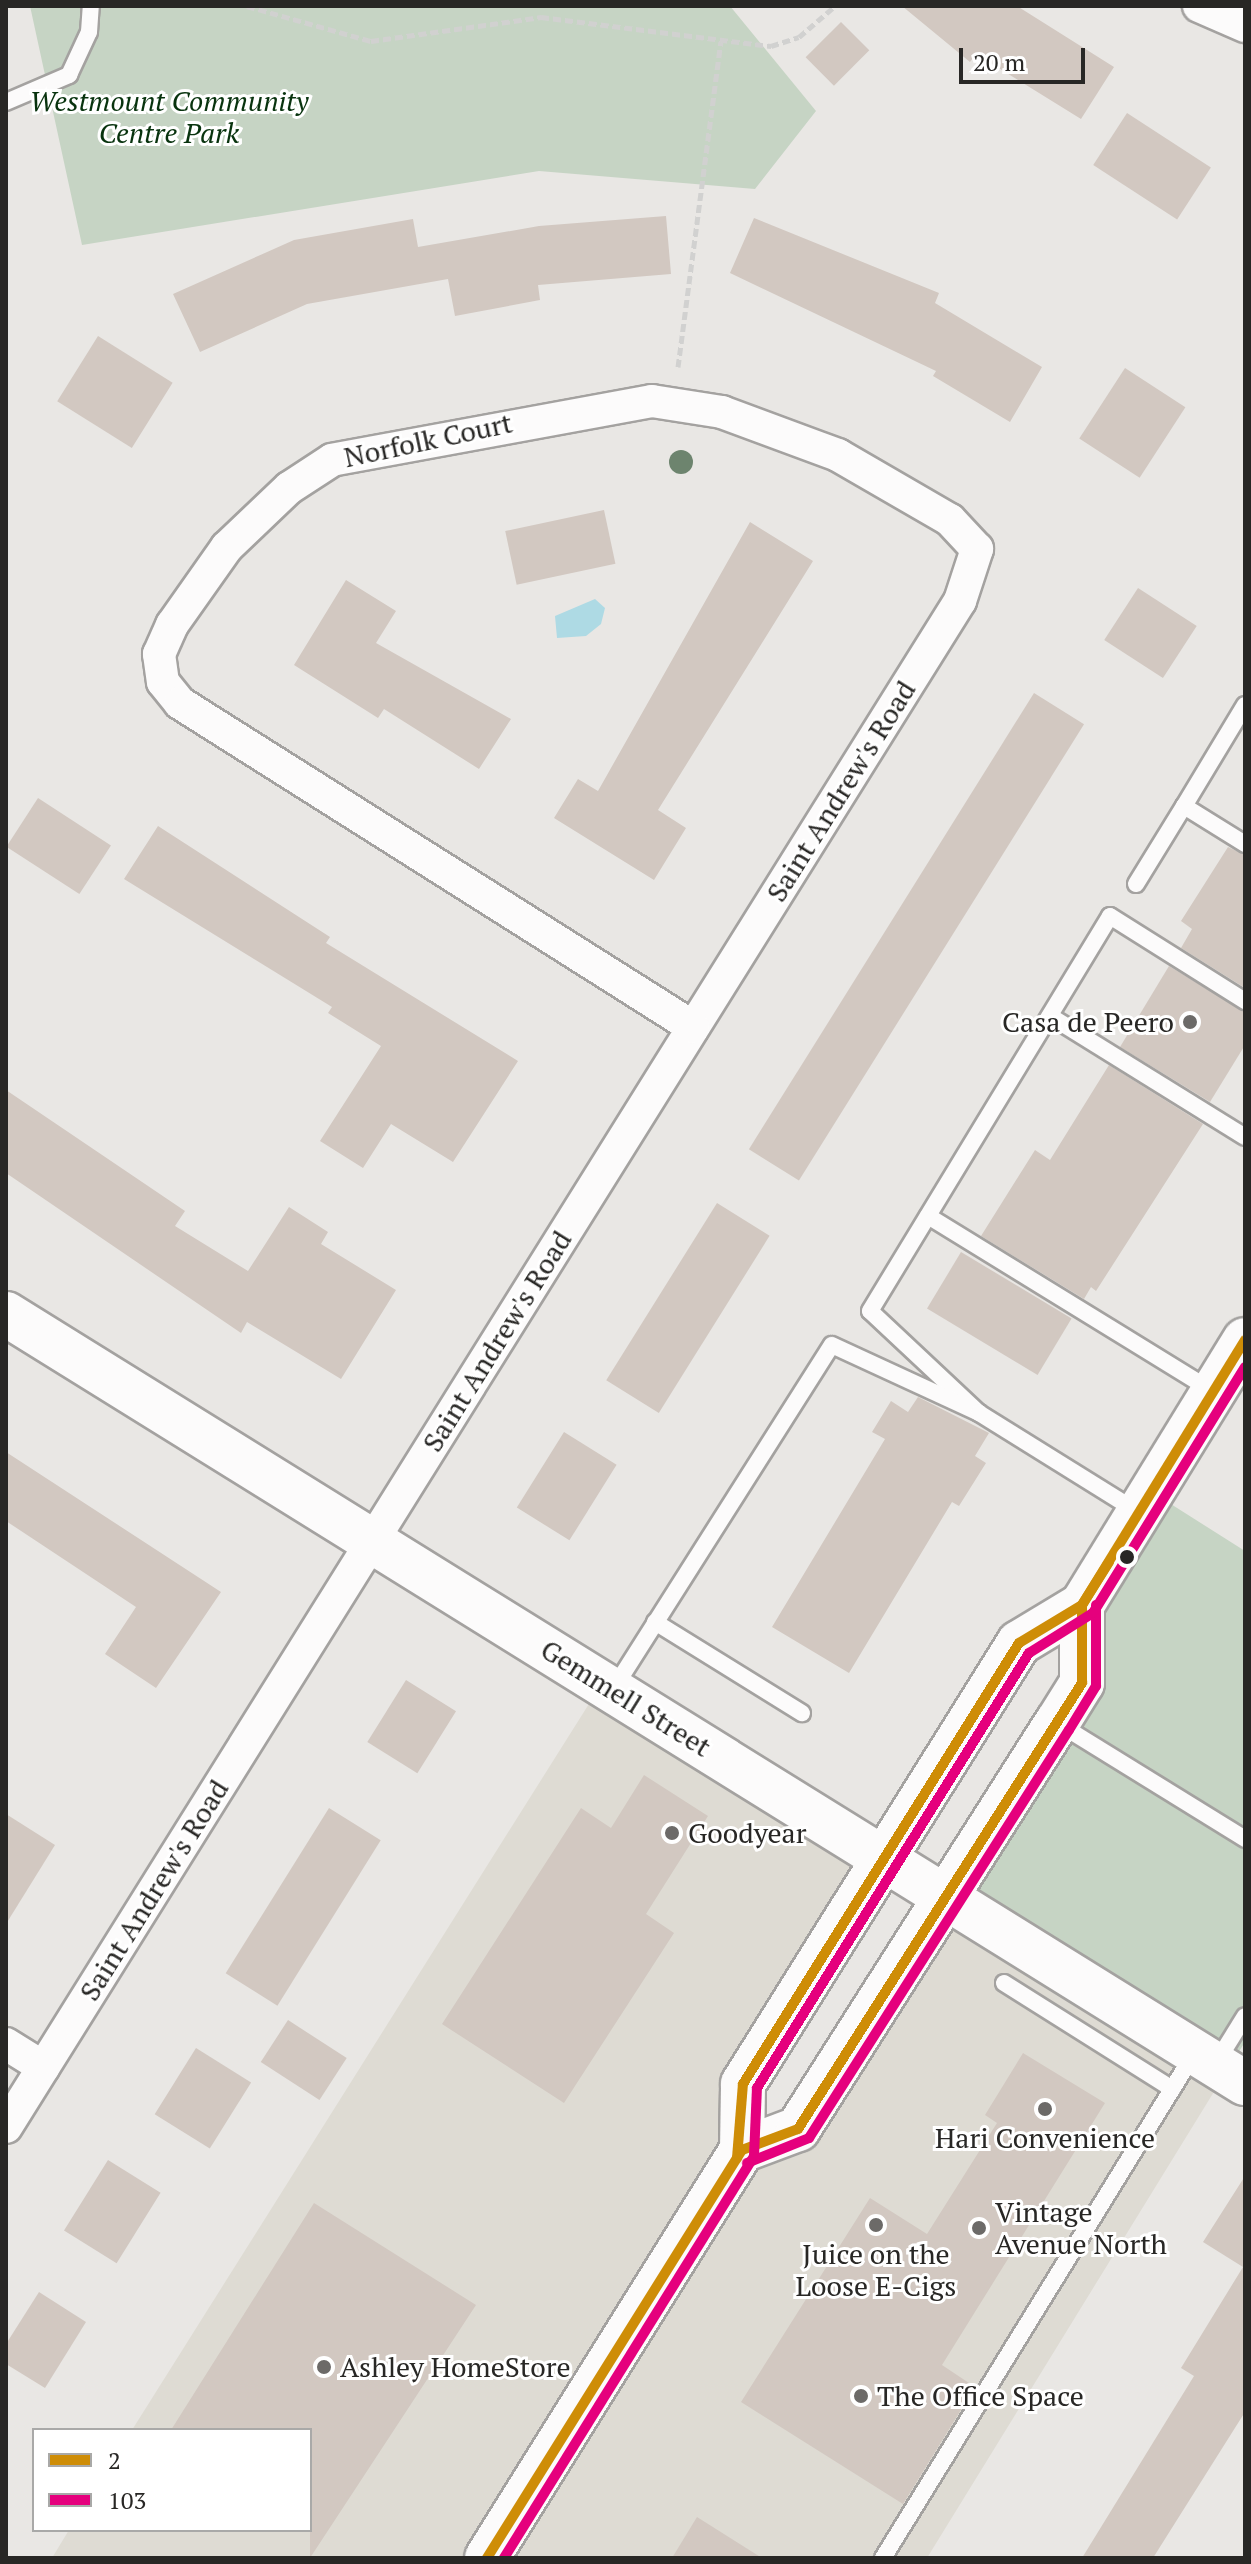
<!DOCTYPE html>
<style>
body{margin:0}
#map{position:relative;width:1251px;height:2564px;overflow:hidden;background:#e9e7e4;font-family:"PT Serif",serif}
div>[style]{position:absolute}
.built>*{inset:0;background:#dedbd3}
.green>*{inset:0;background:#c6d4c4}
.water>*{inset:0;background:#aedae4}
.building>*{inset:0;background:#d2c8c1;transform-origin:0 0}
.path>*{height:5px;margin-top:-2.5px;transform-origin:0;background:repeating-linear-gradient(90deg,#d1d1d0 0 8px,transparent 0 12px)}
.roads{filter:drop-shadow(2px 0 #a4a2a0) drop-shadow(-2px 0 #a4a2a0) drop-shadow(0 2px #a4a2a0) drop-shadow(0 -2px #a4a2a0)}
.lane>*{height:16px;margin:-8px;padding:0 8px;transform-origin:8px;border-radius:8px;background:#fcfbfb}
.street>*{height:32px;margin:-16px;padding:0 16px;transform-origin:16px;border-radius:16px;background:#fcfbfb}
.secondary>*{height:44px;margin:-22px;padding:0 22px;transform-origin:22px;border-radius:22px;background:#fcfbfb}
.bus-1>*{height:10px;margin:-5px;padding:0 5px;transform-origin:5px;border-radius:5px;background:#ce8d07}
.bus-2>*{height:10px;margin:-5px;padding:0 5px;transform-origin:5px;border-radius:5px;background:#e5007d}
.trees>*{width:24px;height:24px;margin:-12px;border-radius:50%;background:#6d846e}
.dots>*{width:22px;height:22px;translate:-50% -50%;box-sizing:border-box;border:4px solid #fff;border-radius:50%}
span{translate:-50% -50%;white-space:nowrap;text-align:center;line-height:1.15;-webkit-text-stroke:6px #fff;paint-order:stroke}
.park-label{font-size:28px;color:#08330e;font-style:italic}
.street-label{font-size:28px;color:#282725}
.poi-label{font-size:28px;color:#282725}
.right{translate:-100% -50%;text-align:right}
.left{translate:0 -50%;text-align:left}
.frame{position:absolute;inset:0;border:8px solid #282725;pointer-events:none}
.legend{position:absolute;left:32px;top:2428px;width:280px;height:104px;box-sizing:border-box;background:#fff;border:2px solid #a9a9a8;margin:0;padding:10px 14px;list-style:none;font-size:24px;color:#282725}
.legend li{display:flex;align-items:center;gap:16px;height:40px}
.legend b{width:40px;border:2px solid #a9a9a8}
.scale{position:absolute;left:959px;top:48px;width:126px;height:36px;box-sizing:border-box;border:4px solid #282725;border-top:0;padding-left:10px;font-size:24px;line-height:28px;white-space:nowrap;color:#282725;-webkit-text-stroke:6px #fff;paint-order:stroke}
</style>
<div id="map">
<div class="built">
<div style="clip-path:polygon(604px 1680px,884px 1854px,739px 2083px,778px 2141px,953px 1895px,1228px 2069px,927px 2558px,52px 2558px,69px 2530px,310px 2530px,310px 2430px,132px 2430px)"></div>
</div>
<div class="green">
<div style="clip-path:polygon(30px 6px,730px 6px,816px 111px,755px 189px,539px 171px,82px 245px)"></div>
<div style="clip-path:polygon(1155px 1494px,1245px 1551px,1245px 2042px,1228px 2069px,953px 1895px,1085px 1684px,1086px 1606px)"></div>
</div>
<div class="water">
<div style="clip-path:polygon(595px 599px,605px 608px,601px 624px,586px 636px,557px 638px,555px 616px)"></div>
</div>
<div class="building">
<div style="clip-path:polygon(902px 6px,1017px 6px,1114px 67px,1081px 119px,976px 54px,970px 62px)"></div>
<div style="left:841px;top:22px;width:40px;height:50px;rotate:45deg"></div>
<div style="left:1127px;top:113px;width:100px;height:62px;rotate:33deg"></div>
<div style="clip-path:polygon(666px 216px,671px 274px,538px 285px,540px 300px,455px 316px,448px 279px,307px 304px,200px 352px,173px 294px,294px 240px,413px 219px,418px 247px,539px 226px)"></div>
<div style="clip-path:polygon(754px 218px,939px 293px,935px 303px,1042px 367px,1010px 422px,933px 376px,936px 371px,730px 273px)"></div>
<div style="left:98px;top:336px;width:88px;height:77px;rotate:32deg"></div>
<div style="left:1125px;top:368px;width:72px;height:84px;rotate:33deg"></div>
<div style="left:604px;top:510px;width:55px;height:101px;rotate:78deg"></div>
<div style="clip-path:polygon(750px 522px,813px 561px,658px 810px,686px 828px,654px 880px,554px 818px,578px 779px,598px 791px)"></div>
<div style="clip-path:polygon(346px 580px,396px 611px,376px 643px,511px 719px,479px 769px,384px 709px,378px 718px,294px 665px)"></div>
<div style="left:1138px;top:588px;width:70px;height:62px;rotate:33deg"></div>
<div style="left:1034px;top:693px;width:59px;height:538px;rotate:32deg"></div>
<div style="left:38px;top:798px;width:87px;height:58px;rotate:33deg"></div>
<div style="clip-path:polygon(158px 826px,330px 937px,326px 943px,518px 1061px,453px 1162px,391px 1124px,363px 1168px,320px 1141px,381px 1046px,328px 1013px,332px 1007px,124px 879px)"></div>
<div style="clip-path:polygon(1228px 847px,1245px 855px,1245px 988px,1181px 948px,1192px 929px,1181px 921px)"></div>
<div style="clip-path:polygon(1169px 966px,1245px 1012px,1245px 1045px,1210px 1102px,1120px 1047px)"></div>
<div style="clip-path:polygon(1109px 1065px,1203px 1124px,1096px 1291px,1091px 1287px,1084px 1299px,981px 1236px,1035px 1150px,1050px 1160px)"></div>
<div style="clip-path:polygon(6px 1090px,185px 1211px,175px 1226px,248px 1271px,289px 1207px,328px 1232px,321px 1244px,396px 1290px,341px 1379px,247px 1322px,241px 1333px,6px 1173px)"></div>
<div style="left:717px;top:1203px;width:62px;height:209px;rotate:32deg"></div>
<div style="left:961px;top:1252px;width:129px;height:66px;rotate:31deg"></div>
<div style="clip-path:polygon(918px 1397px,989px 1433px,975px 1456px,986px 1463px,959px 1506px,952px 1502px,849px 1673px,772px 1627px,885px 1439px,872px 1432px,891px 1401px,908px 1412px)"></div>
<div style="left:564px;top:1432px;width:62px;height:89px;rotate:32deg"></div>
<div style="clip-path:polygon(6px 1452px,221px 1592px,156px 1688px,105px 1654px,136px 1607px,6px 1521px)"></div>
<div style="left:406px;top:1680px;width:59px;height:73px;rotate:32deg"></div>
<div style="clip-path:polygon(644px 1775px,708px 1816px,646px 1914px,674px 1933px,564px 2103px,442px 2024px,581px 1808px,611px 1828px)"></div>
<div style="left:329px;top:1808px;width:61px;height:195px;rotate:32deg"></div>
<div style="clip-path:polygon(6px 1814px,55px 1845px,6px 1924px)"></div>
<div style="left:288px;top:2020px;width:70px;height:50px;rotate:33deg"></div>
<div style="left:196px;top:2048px;width:65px;height:78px;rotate:32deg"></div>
<div style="clip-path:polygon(1023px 2053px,1105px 2103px,942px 2365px,975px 2387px,903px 2504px,741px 2402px,870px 2198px,927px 2234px,997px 2123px,985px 2115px)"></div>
<div style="left:108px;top:2160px;width:62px;height:83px;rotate:32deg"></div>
<div style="clip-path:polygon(1245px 2176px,1245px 2412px,1153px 2558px,1082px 2558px,1194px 2376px,1181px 2368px,1243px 2267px,1203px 2242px)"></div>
<div style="clip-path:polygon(314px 2203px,476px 2305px,310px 2558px,310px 2430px,171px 2430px)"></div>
<div style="clip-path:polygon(39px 2292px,86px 2322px,45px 2388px,6px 2364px,6px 2344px)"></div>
<div style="clip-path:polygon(697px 2517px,762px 2558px,672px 2558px)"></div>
</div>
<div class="path">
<div style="left:247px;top:6px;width:129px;rotate:15.8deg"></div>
<div style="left:371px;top:41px;width:172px;rotate:-8deg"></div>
<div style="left:541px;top:17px;width:232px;rotate:7.2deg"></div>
<div style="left:771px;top:46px;width:29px;rotate:-18deg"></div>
<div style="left:799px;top:37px;width:48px;rotate:-40.7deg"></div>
<div style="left:678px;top:367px;width:328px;rotate:-82.5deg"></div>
</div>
<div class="roads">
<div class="lane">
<div style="left:6px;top:102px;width:69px;rotate:-23.2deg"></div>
<div style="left:69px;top:75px;width:47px;rotate:-65.1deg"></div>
<div style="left:89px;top:32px;width:26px;rotate:-86deg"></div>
<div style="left:1245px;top:705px;width:118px;rotate:121.1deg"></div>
<div style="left:1184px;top:806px;width:72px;rotate:31.9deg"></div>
<div style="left:1136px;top:884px;width:92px;rotate:-58.4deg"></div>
<div style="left:1050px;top:1016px;width:229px;rotate:31.8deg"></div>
<div style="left:928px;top:1216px;width:334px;rotate:31.6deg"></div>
<div style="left:979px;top:1413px;width:149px;rotate:-136.9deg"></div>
<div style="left:870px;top:1311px;width:462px;rotate:-58.7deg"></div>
<div style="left:1110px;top:916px;width:160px;rotate:32.2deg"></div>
<div style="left:655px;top:1622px;width:173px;rotate:31.8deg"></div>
<div style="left:614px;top:1688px;width:406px;rotate:-57.6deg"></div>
<div style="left:832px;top:1345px;width:162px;rotate:24.8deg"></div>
<div style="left:979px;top:1413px;width:187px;rotate:31.9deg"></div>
<div style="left:1059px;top:1724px;width:219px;rotate:31.7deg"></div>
<div style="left:1004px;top:1983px;width:199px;rotate:32.2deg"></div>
<div style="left:1216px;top:2063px;width:55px;rotate:-58.3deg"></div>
<div style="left:883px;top:2558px;width:594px;rotate:-58.34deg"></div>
</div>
<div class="street">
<div style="left:1199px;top:6px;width:50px;rotate:23.5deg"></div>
<div style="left:6px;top:2044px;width:44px;rotate:31.9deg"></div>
<div style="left:6px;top:2127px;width:1800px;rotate:-57.99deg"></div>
<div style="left:960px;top:601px;width:55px;rotate:-71.9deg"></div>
<div style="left:977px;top:549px;width:40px;rotate:-133deg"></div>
<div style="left:950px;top:520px;width:129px;rotate:-149.9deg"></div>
<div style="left:838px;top:455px;width:124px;rotate:-159.7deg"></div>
<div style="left:722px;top:412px;width:71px;rotate:-171.1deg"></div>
<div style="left:652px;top:401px;width:325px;rotate:169.6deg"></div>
<div style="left:332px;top:460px;width:51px;rotate:146.9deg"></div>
<div style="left:289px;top:488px;width:86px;rotate:136.4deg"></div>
<div style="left:227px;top:547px;width:95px;rotate:125.2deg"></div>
<div style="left:172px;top:625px;width:32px;rotate:114deg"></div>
<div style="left:159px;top:654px;width:28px;rotate:82deg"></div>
<div style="left:163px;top:682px;width:27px;rotate:51deg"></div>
<div style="left:180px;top:703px;width:607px;rotate:32.28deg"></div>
</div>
<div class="secondary">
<div style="left:6px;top:1314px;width:1458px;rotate:31.83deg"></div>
<div style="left:742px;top:2150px;width:60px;rotate:-20.6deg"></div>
<div style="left:798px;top:2129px;width:482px;rotate:-57.5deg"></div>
<div style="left:1057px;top:1723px;width:47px;rotate:-58deg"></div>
<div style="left:1082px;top:1683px;width:78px;rotate:-90deg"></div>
<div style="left:487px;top:2558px;width:481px;rotate:-58deg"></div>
<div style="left:742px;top:2150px;width:66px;rotate:-89.1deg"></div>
<div style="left:743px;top:2084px;width:520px;rotate:-57.96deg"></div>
<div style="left:1019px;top:1643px;width:74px;rotate:-31.1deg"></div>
<div style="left:1082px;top:1605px;width:311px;rotate:-58.4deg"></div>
</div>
</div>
<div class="bus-1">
<div style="left:737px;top:2158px;width:74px;rotate:-85.4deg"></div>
<div style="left:743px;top:2084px;width:520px;rotate:-57.96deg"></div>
<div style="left:1019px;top:1643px;width:74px;rotate:-31.1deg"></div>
<div style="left:1082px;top:1605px;width:51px;rotate:-57.9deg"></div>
<div style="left:487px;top:2558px;width:481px;rotate:-58deg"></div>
<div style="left:742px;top:2150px;width:60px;rotate:-20.6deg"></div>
<div style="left:798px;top:2129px;width:529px;rotate:-57.51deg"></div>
<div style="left:1082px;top:1683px;width:78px;rotate:-90deg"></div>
<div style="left:1082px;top:1605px;width:311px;rotate:-58.4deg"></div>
</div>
<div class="bus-2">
<div style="left:747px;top:2163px;width:67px;rotate:-22deg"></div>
<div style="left:809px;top:2138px;width:484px;rotate:-57.5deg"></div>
<div style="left:1069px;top:1730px;width:52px;rotate:-58.5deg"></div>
<div style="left:1096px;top:1686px;width:81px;rotate:-90deg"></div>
<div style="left:504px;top:2558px;width:473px;rotate:-58.1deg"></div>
<div style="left:754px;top:2156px;width:68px;rotate:-87.5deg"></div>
<div style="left:757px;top:2088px;width:513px;rotate:-57.98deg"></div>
<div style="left:1029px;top:1653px;width:75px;rotate:-32deg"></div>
<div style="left:1093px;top:1613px;width:289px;rotate:-58.3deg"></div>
</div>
<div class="trees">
<div style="left:681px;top:462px"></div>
</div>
<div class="dots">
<div style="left:1190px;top:1022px;background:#6c6a68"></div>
<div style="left:1127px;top:1557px;background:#282725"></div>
<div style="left:672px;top:1833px;background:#6c6a68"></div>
<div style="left:1045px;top:2109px;background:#6c6a68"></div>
<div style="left:876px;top:2225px;background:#6c6a68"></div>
<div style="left:979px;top:2228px;background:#6c6a68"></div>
<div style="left:324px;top:2367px;background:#6c6a68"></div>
<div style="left:861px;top:2396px;background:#6c6a68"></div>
</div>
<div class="park-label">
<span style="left:169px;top:117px">Westmount Community<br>Centre Park</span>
</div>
<div class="street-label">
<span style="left:428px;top:440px;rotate:-12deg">Norfolk Court</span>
<span style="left:841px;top:791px;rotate:-58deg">Saint Andrew's Road</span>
<span style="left:497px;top:1341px;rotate:-58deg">Saint Andrew's Road</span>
<span style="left:626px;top:1698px;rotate:32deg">Gemmell Street</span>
<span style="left:154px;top:1890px;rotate:-58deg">Saint Andrew's Road</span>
</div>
<div class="poi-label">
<span class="right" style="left:1174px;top:1022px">Casa de Peero</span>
<span class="left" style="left:688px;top:1833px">Goodyear</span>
<span style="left:1045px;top:2138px">Hari Convenience</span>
<span class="left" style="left:995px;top:2228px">Vintage<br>Avenue North</span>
<span style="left:876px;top:2270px">Juice on the<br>Loose E-Cigs</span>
<span class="left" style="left:340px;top:2367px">Ashley HomeStore</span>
<span class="left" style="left:877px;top:2396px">The Office Space</span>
</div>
<div class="frame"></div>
<ul class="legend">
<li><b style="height:10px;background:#ce8d07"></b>2</li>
<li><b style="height:10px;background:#e5007d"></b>103</li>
</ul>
<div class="scale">20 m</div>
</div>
